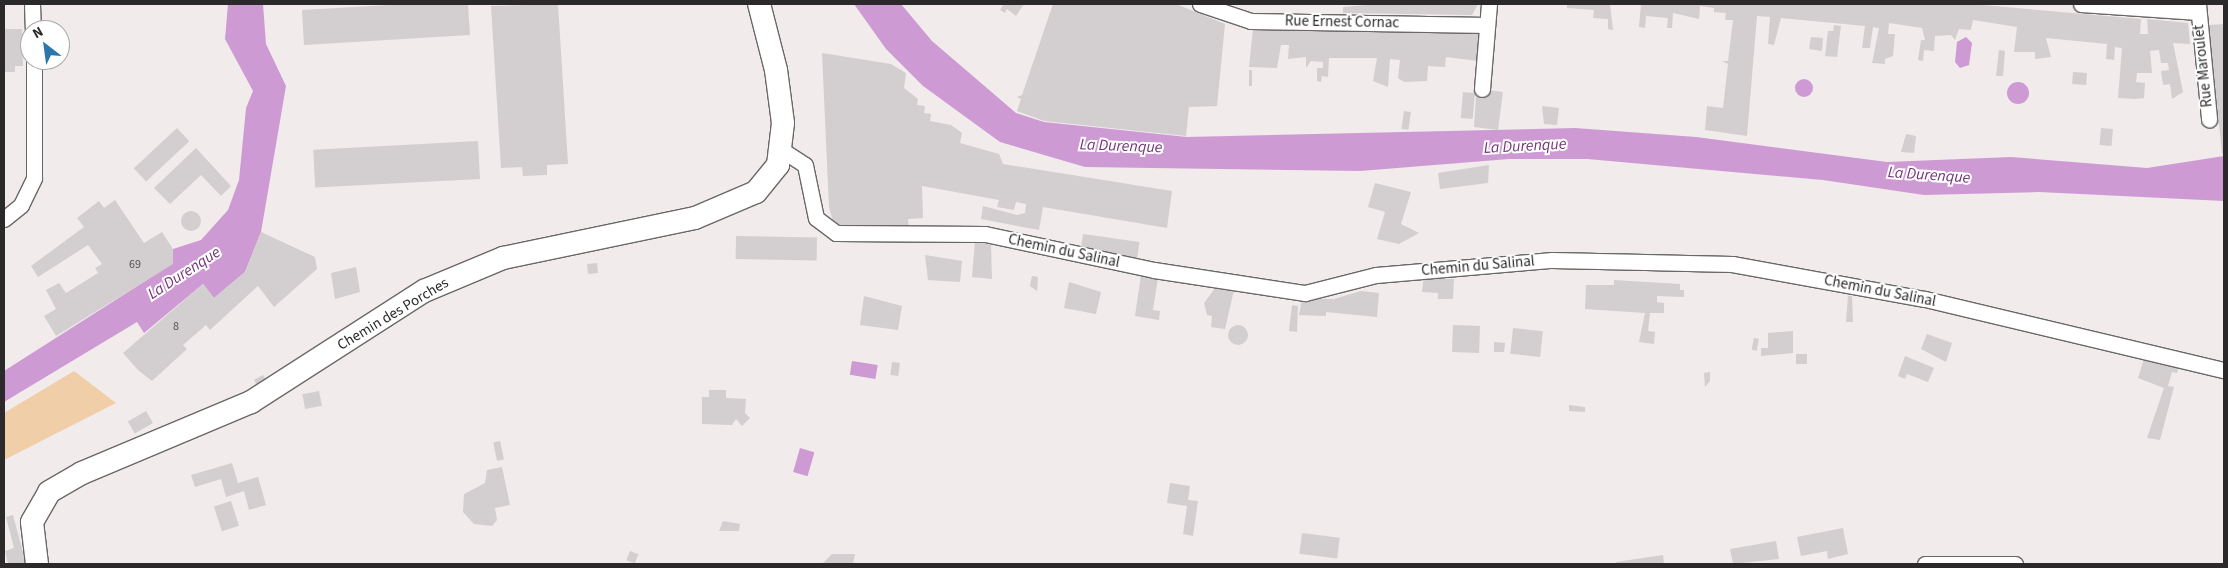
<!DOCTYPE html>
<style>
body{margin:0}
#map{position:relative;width:2228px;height:568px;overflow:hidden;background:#f1ebeb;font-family:"Source Sans 3",sans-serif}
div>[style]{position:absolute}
.green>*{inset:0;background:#f0cfa8}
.water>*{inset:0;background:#ce9ad4;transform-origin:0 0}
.round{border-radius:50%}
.building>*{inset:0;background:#d3ced0;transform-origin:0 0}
.roads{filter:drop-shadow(1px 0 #6c6767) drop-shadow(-1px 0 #6c6767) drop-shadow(0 1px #6c6767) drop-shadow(0 -1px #6c6767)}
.street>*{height:15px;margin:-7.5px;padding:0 7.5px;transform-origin:7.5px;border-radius:7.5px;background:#fff}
.secondary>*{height:22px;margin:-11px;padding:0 11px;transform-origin:11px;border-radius:11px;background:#fff}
span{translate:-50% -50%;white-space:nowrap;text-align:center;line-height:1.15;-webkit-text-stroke:4px #fff;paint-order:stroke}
.number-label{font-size:12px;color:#555253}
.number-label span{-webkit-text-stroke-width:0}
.street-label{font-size:15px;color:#2b2929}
.water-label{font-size:16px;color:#73347a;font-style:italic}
.frame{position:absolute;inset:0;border:5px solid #2b2929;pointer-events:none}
.north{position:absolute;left:20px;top:20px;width:50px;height:50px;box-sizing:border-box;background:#fff;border:1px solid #aaa9a9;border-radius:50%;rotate:330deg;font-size:14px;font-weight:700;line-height:20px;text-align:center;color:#2b2929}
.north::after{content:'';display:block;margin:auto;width:18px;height:22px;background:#2a78aa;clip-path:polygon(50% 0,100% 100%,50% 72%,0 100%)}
</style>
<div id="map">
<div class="green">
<div style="clip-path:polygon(74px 371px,116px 403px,4px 460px,4px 413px)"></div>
</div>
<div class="water">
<div style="clip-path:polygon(228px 4px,263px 4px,266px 44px,286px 86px,261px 232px,245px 272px,214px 298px,203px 284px,144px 333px,137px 322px,4px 402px,4px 371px,172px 264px,173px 249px,201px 240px,228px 210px,239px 180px,246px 108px,253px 91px,225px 39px)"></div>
<div style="clip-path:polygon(854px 4px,901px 4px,932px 41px,1016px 113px,1044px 122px,1187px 137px,1575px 128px,1696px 137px,1887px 162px,2011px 157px,2147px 168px,2224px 156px,2224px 201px,2039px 192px,1924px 195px,1823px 180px,1587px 159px,1509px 159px,1360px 171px,1085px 167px,1000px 142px,923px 86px,886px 49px)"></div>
<div style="clip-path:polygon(1966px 37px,1972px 43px,1969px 65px,1960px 68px,1955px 62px,1957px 42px)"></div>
<div class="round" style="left:1795px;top:79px;width:18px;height:18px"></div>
<div class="round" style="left:2007px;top:82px;width:22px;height:22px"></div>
<div style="left:852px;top:361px;width:26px;height:14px;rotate:9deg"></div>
<div style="left:800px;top:448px;width:15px;height:25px;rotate:16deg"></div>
</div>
<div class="building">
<div style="clip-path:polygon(406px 4px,468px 4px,470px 35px,304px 45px,302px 10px)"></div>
<div style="clip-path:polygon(558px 4px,568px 164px,547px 165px,547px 175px,523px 176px,522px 167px,501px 168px,491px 6px)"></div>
<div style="clip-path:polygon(1004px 4px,1024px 4px,1016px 16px,1007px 9px,1005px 13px,1000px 10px)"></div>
<div style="clip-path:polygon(1053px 4px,1176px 4px,1225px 24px,1217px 106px,1189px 107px,1186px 136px,1044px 121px,1017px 111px,1021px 99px,1017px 97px,1022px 95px)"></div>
<div style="clip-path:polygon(1377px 4px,1478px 4px,1472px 15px,1343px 13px,1343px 7px)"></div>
<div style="clip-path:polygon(1567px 4px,1610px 4px,1613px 30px,1608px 29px,1608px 19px,1593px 18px,1594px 10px,1567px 8px)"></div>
<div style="clip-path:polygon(1641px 4px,1971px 4px,2141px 19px,2140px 34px,2148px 34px,2147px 19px,2188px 23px,2190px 44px,2173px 43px,2183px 92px,2172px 99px,2170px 84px,2163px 85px,2161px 71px,2169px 70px,2168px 63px,2161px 63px,2159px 50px,2150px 51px,2152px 73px,2137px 73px,2136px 82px,2145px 83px,2144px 98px,2135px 99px,2118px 98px,2122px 48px,2115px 47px,2114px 60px,2106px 59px,2107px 44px,2046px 38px,2051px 57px,2035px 59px,2035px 52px,2014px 52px,2017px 27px,1973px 20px,1971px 30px,1959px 29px,1955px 40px,1951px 35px,1935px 36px,1934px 51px,1924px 50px,1923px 61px,1918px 60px,1921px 40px,1925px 40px,1922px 28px,1889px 23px,1888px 34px,1895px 34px,1893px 56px,1885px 59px,1885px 64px,1872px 63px,1879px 28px,1873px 27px,1870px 48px,1862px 48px,1865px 26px,1781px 18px,1774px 45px,1768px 44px,1770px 17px,1757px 16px,1747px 136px,1705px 130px,1707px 106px,1723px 108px,1728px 64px,1722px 61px,1728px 61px,1733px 20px,1725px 20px,1726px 13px,1714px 12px,1714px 8px,1700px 6px,1699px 19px,1673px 13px,1672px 28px,1667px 28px,1668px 18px,1646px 16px,1645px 28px,1639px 27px)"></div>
<div style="clip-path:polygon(2224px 24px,2224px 154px,2222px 154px,2209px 25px)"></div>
<div style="clip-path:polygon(1834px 25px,1841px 26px,1837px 57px,1825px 56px,1828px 31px,1833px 31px)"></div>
<div style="clip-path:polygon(4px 29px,22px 29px,23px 66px,15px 66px,15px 72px,4px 72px)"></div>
<div style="clip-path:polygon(1253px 29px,1385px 31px,1480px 33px,1478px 61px,1446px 57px,1445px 67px,1428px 66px,1427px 81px,1404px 82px,1398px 78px,1400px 60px,1390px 59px,1388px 87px,1373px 81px,1377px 58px,1329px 58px,1328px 77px,1322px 76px,1321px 82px,1317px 81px,1317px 68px,1323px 68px,1323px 62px,1311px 61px,1306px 68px,1306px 57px,1288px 59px,1289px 45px,1281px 45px,1277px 68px,1249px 67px)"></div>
<div style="clip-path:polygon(1811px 37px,1823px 38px,1822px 51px,1809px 49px)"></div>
<div style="clip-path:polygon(1999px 50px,2005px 51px,2003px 76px,1996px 76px)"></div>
<div style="clip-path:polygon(822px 53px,891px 64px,906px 73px,904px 88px,918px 99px,917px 105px,925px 106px,924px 113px,931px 114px,930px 121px,951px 125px,962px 133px,960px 143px,999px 154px,1003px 164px,1172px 191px,1167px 228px,1043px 207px,1039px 230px,981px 219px,983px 206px,1017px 215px,1025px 213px,1026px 204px,1016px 202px,1014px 210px,997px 207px,999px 200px,922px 186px,923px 218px,908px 219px,909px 229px,835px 228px,829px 207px)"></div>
<div style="left:1249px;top:70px;width:3px;height:16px"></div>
<div style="left:2073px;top:72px;width:14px;height:12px;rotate:4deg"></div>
<div style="clip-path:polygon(1488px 90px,1503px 92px,1498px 130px,1474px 127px,1476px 97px,1487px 98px)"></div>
<div style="left:1463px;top:92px;width:12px;height:26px;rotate:5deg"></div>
<div style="clip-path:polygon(1542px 106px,1559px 108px,1557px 125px,1544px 124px)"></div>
<div style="left:1404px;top:111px;width:7px;height:18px;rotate:8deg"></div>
<div style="left:177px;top:128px;width:18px;height:59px;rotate:47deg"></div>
<div style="left:2101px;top:128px;width:12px;height:17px;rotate:5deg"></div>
<div style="clip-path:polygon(1906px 134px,1916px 136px,1914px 153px,1901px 152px)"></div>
<div style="left:478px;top:141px;width:38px;height:165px;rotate:87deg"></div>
<div style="clip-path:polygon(196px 148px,231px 186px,221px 196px,201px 175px,170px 204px,154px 188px)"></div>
<div style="clip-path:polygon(1489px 165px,1488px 183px,1440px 189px,1438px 173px)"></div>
<div style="clip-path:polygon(1375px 183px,1411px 192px,1401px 224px,1419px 233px,1399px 244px,1377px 239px,1385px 212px,1368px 207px)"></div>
<div style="clip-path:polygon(115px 200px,144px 243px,162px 232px,173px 249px,173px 264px,56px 336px,44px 316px,56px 309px,46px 290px,59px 283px,66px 293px,98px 273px,95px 268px,102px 264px,88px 245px,38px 277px,31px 266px,84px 227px,77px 218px,99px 201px,104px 208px)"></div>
<div class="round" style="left:181px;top:211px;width:20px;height:20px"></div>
<div style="clip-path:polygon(261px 232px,315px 257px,317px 269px,274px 307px,258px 286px,210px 330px,206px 325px,183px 345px,187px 349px,152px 381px,138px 370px,123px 353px,203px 284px,214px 298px,245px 272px)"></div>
<div style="left:1083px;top:234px;width:57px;height:18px;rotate:8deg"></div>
<div style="left:736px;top:236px;width:81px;height:23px;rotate:1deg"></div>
<div style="clip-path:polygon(975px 241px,991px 245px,992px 279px,972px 277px)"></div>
<div style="clip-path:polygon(925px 255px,962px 261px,960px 282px,928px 280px)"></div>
<div style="left:597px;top:263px;width:10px;height:10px;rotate:84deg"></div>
<div style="clip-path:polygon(356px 267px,360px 292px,335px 299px,331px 273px)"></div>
<div style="clip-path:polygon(1440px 274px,1439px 279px,1454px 279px,1453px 299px,1438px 299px,1438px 293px,1422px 292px,1424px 275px)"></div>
<div style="clip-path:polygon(1141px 275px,1158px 278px,1153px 310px,1160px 311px,1159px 320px,1135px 316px)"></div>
<div style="clip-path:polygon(1032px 276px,1038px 277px,1037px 291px,1030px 286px)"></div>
<div style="clip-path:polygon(1614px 280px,1680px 284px,1680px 290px,1684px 290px,1684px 297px,1657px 296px,1657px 302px,1664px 303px,1664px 313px,1650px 313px,1648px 331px,1655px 332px,1654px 344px,1639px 342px,1645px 313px,1585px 309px,1586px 285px,1614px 285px)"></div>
<div style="clip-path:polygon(1069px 282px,1101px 292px,1096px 314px,1064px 308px)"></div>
<div style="clip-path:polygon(1216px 287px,1234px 290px,1225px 329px,1211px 327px,1212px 316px,1207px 315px,1204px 303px)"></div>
<div style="clip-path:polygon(1361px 291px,1379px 293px,1377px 317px,1326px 312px,1326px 316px,1299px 315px,1302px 299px,1334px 299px)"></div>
<div style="clip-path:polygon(864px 296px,902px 306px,898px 330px,860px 325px)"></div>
<div style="clip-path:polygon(1848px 296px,1852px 296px,1853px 322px,1846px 322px)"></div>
<div style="clip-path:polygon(1292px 305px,1298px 306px,1297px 332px,1289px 331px)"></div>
<div style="left:1453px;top:325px;width:27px;height:27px;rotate:2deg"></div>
<div class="round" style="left:1228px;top:325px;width:20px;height:20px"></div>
<div style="left:1513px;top:328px;width:30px;height:26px;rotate:6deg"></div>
<div style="clip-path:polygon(1793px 331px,1793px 353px,1761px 356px,1761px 348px,1768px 348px,1768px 333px)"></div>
<div style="clip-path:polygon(1927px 334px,1952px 343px,1946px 362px,1921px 349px)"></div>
<div style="left:1754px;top:338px;width:5px;height:12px;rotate:11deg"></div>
<div style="clip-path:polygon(1494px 342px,1505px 343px,1504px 352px,1494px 352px)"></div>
<div style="left:1796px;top:354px;width:11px;height:10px"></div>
<div style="clip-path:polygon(1905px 356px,1934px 368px,1928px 382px,1907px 374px,1905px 379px,1898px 376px)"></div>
<div style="clip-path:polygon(2145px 356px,2179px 364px,2177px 373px,2172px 372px,2168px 386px,2174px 387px,2160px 440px,2147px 438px,2164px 388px,2138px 378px)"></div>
<div style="left:892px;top:362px;width:8px;height:13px;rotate:7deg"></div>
<div style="clip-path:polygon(1710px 372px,1710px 381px,1705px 387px,1704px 373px)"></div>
<div style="clip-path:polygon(263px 375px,267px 381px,258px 387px,254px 380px)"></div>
<div style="clip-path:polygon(709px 390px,726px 390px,726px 398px,746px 399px,745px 413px,750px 418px,742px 426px,736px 419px,732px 425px,702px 424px,702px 397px,709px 397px)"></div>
<div style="left:319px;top:391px;width:15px;height:17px;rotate:79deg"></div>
<div style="clip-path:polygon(1569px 405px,1585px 407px,1585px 412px,1569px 411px)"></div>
<div style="left:146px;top:411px;width:14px;height:21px;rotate:60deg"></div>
<div style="left:500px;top:441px;width:19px;height:7px;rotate:78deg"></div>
<div style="clip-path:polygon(232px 463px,238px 483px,258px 477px,266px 505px,249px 510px,244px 491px,226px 497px,221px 479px,195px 487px,191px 475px)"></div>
<div style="clip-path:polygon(502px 467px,510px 505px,495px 508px,497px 520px,492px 526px,474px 524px,463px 512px,464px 494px,485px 483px,487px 470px)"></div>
<div style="clip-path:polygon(1170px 483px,1190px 486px,1188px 500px,1198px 501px,1193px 536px,1183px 534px,1187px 506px,1167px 503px)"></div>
<div style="left:231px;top:501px;width:26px;height:18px;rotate:72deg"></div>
<div style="clip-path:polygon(13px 515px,26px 564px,8px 564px,5px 551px,14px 548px,6px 517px)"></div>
<div style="clip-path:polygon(723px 521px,740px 524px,739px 531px,719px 531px)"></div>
<div style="clip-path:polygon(1843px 528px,1848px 554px,1828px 559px,1827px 551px,1801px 556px,1797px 537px)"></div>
<div style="left:1302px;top:533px;width:38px;height:21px;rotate:7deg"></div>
<div style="clip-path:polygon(1776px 541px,1779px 559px,1733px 564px,1730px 549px)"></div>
<div style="left:630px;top:551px;width:9px;height:10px;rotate:21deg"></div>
<div style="clip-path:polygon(832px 554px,855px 554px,853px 564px,822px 564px)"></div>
<div style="clip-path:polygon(1663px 555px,1664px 564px,1616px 564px,1616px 562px)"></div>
</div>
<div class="roads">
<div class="street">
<div style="left:32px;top:4px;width:26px;rotate:88deg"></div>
<div style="left:1200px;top:4px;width:54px;rotate:18.4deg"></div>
<div style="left:1251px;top:21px;width:236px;rotate:1deg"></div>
<div style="left:2081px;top:4px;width:117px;rotate:3.9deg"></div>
<div style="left:2198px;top:4px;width:116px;rotate:84.5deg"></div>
<div style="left:1482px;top:89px;width:85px;rotate:-85.3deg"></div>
<div style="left:782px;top:150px;width:27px;rotate:33deg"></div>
<div style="left:805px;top:165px;width:54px;rotate:78.3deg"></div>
<div style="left:816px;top:218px;width:25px;rotate:37deg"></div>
<div style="left:836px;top:233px;width:149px;rotate:0.4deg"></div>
<div style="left:985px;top:234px;width:173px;rotate:12deg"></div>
<div style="left:1154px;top:270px;width:153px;rotate:8.7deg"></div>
<div style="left:1305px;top:293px;width:73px;rotate:-14.2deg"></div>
<div style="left:1376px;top:275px;width:177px;rotate:-4.9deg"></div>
<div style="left:1552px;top:260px;width:180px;rotate:1.3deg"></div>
<div style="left:1732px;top:264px;width:196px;rotate:10.3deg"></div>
<div style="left:1925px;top:299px;width:307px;rotate:13.4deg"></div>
<div style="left:4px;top:219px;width:22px;rotate:-39deg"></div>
<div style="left:21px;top:205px;width:30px;rotate:-64deg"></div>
<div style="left:34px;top:178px;width:118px;rotate:-90deg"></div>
<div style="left:1925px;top:564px;width:90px"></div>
</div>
<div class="secondary">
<div style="left:37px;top:564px;width:42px;rotate:-96.8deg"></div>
<div style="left:32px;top:522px;width:34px;rotate:-60deg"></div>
<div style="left:49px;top:492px;width:38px;rotate:-30deg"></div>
<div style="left:82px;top:473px;width:183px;rotate:-22.8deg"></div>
<div style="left:251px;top:402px;width:206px;rotate:-32.7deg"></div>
<div style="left:424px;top:291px;width:86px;rotate:-22.7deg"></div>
<div style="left:503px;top:258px;width:196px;rotate:-11.8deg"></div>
<div style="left:695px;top:218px;width:66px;rotate:-23.1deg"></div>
<div style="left:756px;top:192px;width:35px;rotate:-51deg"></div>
<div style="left:778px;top:165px;width:42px;rotate:-83.2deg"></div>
<div style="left:783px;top:123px;width:53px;rotate:-97.5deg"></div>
<div style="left:776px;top:70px;width:68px;rotate:-104.4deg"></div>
</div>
</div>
<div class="number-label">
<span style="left:135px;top:265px">69</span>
<span style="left:176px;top:327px">8</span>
</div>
<div class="street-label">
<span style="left:1342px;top:22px;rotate:1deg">Rue Ernest Cornac</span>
<span style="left:2203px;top:66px;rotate:-96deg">Rue Maroulet</span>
<span style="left:1064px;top:251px;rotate:12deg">Chemin du Salinal</span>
<span style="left:1478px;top:266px;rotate:-5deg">Chemin du Salinal</span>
<span style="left:1880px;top:291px;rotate:11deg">Chemin du Salinal</span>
<span style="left:393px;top:314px;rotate:-31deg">Chemin des Porches</span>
</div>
<div class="water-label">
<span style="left:1121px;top:146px;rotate:2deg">La Durenque</span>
<span style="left:1525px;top:146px;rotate:-3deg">La Durenque</span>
<span style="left:1929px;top:175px;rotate:4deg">La Durenque</span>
<span style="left:184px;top:273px;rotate:-33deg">La Durenque</span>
</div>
<div class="frame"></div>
<div class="north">N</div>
</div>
